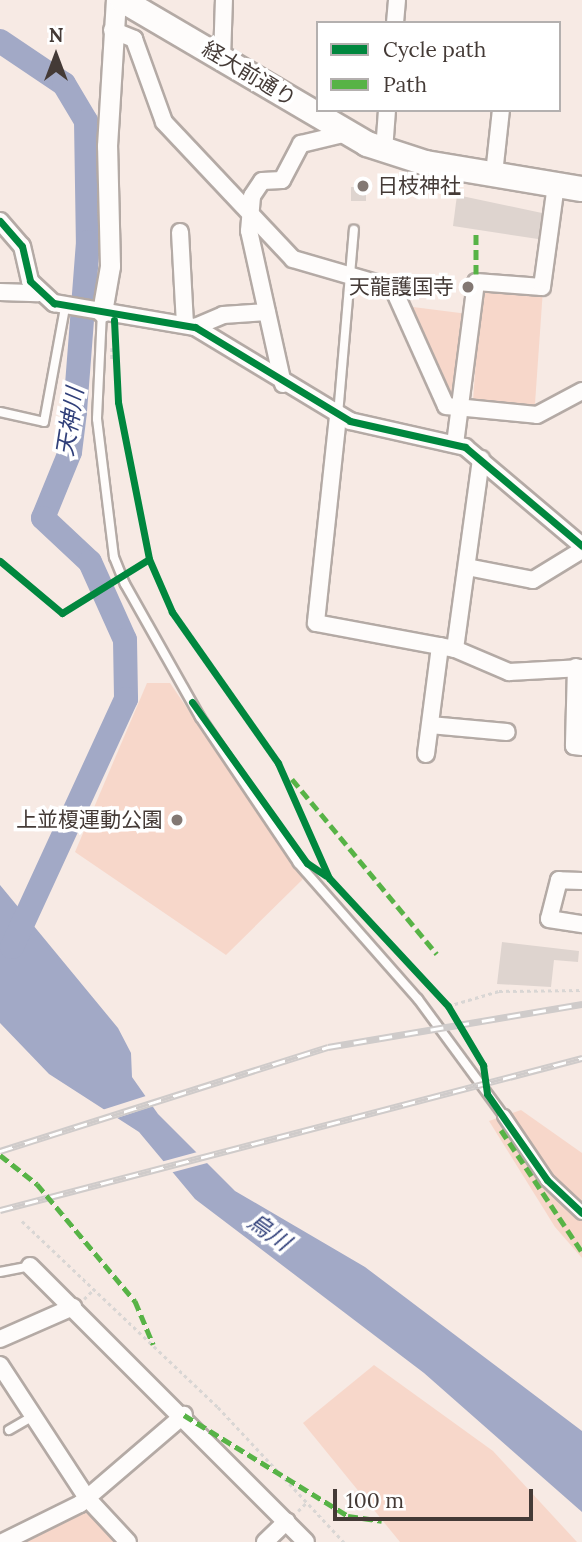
<!DOCTYPE html>
<meta charset="utf-8">
<style>
body{margin:0}
#map{position:relative;width:582px;height:1542px;overflow:hidden;background:#f7eae4;font-family:Lora,"Noto Sans JP",serif}
div>[style]{position:absolute}
.green>*{inset:0;background:#f7d7ca;transform-origin:0 0}
.water>*{inset:0;background:#a2a9c6}
.pier>*{inset:0;background:#f7eae4}
.river>*{height:24px;margin:-12px;padding:0 12px;transform-origin:12px;border-radius:12px;background:#a2a9c6}
.building>*{inset:0;background:#ded4cf;transform-origin:0 0}
.path>*{height:2.5px;margin-top:-1.25px;transform-origin:0;background:repeating-linear-gradient(90deg,#d9d6d4 0 3.5px,transparent 0 7px)}
.roads{filter:drop-shadow(2px 0 #b4aaa5) drop-shadow(-2px 0 #b4aaa5) drop-shadow(0 2px #b4aaa5) drop-shadow(0 -2px #b4aaa5)}
.service>*{height:8px;margin:-4px;padding:0 4px;transform-origin:4px;border-radius:4px;background:#fefcfb}
.pedestrian>*{height:12px;margin:-6px;padding:0 6px;transform-origin:6px;border-radius:6px;background:#fefcfb}
.minor>*{height:16px;margin:-8px;padding:0 8px;transform-origin:8px;border-radius:8px;background:#fefcfb}
.tertiary>*{height:19px;margin:-9.5px;padding:0 9.5px;transform-origin:9.5px;border-radius:9.5px;background:#fefcfb}
.primary>*{height:24px;margin:-12px;padding:0 12px;transform-origin:12px;border-radius:12px;background:#fefcfb}
.rail>*{height:7px;margin-top:-3.5px;transform-origin:0;background:repeating-linear-gradient(90deg,#fff 0 13px,#cfcbca 0 26px);box-sizing:border-box;border-block:2px solid #cfcbca}
.quiet>*{height:5px;margin-top:-2.5px;transform-origin:0;background:repeating-linear-gradient(90deg,#57b346 0 10px,transparent 0 15px)}
.cycleway>*{height:7px;margin:-3.5px;padding:0 3.5px;transform-origin:3.5px;border-radius:3.5px;background:#00873e}
.dots>*{width:19px;height:19px;translate:-50% -50%;box-sizing:border-box;border:4px solid #fff;border-radius:50%}
span{translate:-50% -50%;white-space:nowrap;text-align:center;line-height:1.15;-webkit-text-stroke:7px #fff;paint-order:stroke}
.street-label{font-size:21px;color:#443a36}
.poi-label{font-size:21px;color:#443a36}
.left{translate:0 -50%;text-align:left}
.right{translate:-100% -50%;text-align:right}
.water-label{font-size:23px;color:#31407a;font-style:italic}
.legend{position:absolute;left:316px;top:21px;width:245px;height:91px;box-sizing:border-box;background:#fff;border:2px solid #b4b0af;margin:0;padding:9px 12px;list-style:none;font-size:21px;color:#443a36}
.legend li{display:flex;align-items:center;gap:14px;height:35px}
.legend b{width:35px;border:2px solid #b4b0af}
.north{position:absolute;left:21px;top:21px;width:70px;height:70px;-webkit-text-stroke:5px #fff;paint-order:stroke;rotate:0deg;font-size:19px;font-weight:700;line-height:28px;text-align:center;color:#443a36}
.north::after{content:'';display:block;margin:auto;width:24px;height:32px;background:#443a36;clip-path:polygon(50% 0,100% 100%,50% 72%,0 100%)}
.scale{position:absolute;left:333px;top:1489px;width:200px;height:32px;box-sizing:border-box;border:4px solid #443a36;border-top:0;padding-left:9px;font-size:21px;line-height:24px;white-space:nowrap;color:#443a36;-webkit-text-stroke:5px #fff;paint-order:stroke}
</style>
<div id="map">
<div class="green">
<div style="left:481px;top:287px;width:62px;height:118px;rotate:4deg"></div>
<div style="clip-path:polygon(413px 307px,468px 314px,457px 403px,450px 401px,412px 320px)"></div>
<div style="clip-path:polygon(147px 683px,170px 683px,303px 879px,226px 955px,75px 852px)"></div>
<div style="clip-path:polygon(521px 1110px,582px 1153px,582px 1258px,555px 1227px,489px 1121px)"></div>
<div style="clip-path:polygon(374px 1365px,493px 1451px,577px 1542px,400px 1542px,303px 1423px)"></div>
<div style="clip-path:polygon(80px 1510px,89px 1510px,118px 1542px,20px 1542px)"></div>
</div>
<div class="water">
<div style="clip-path:polygon(0 885px,118px 1028px,131px 1053px,132px 1077px,158px 1114px,235px 1191px,365px 1267px,582px 1431px,582px 1512px,424px 1373px,195px 1199px,139px 1132px,49px 1074px,0 1023px)"></div>
</div>
<div class="pier">
<div style="clip-path:polygon(149px 1095px,156px 1105px,114px 1119px,102px 1110px)"></div>
<div style="clip-path:polygon(201px 1151px,211px 1162px,166px 1174px,157px 1163px)"></div>
</div>
<div class="river">
<div style="left:0;top:41px;width:77px;rotate:33.9deg"></div>
<div style="left:64px;top:84px;width:43px;rotate:59.3deg"></div>
<div style="left:86px;top:121px;width:121px;rotate:89.1deg"></div>
<div style="left:88px;top:242px;width:170px;rotate:94.4deg"></div>
<div style="left:75px;top:412px;width:40px;rotate:97.1deg"></div>
<div style="left:70px;top:452px;width:71px;rotate:112.2deg"></div>
<div style="left:43px;top:518px;width:64px;rotate:43.1deg"></div>
<div style="left:90px;top:562px;width:85px;rotate:65.8deg"></div>
<div style="left:125px;top:640px;width:59px;rotate:89deg"></div>
<div style="left:126px;top:699px;width:273px;rotate:114.7deg"></div>
</div>
<div class="building">
<div style="left:351px;top:187px;width:15px;height:14px"></div>
<div style="clip-path:polygon(457px 195px,542px 213px,538px 239px,453px 226px)"></div>
<div style="clip-path:polygon(502px 942px,579px 951px,578px 962px,554px 960px,551px 987px,497px 984px)"></div>
</div>
<div class="path">
<div style="left:112px;top:348px;width:11px;rotate:90deg"></div>
<div style="left:448px;top:1006px;width:53px;rotate:-16.4deg"></div>
<div style="left:499px;top:991px;width:83px;rotate:-0.7deg"></div>
<div style="left:22px;top:1221px;width:270px;rotate:43.5deg"></div>
<div style="left:218px;top:1407px;width:185px;rotate:47deg"></div>
<div style="left:84px;top:1299px;width:14px;rotate:-45deg"></div>
<div style="left:298px;top:1511px;width:14px;rotate:-45deg"></div>
</div>
<div class="roads">
<div class="service">
<div style="left:102px;top:312px;width:107px;rotate:92.7deg"></div>
<div style="left:97px;top:419px;width:139px;rotate:83deg"></div>
<div style="left:114px;top:557px;width:29px;rotate:68deg"></div>
<div style="left:125px;top:584px;width:153px;rotate:60.6deg"></div>
<div style="left:200px;top:717px;width:176px;rotate:56.1deg"></div>
<div style="left:298px;top:863px;width:181px;rotate:48.6deg"></div>
<div style="left:418px;top:999px;width:145px;rotate:53.7deg"></div>
<div style="left:0;top:412px;width:45px;rotate:12.8deg"></div>
<div style="left:44px;top:422px;width:116px;rotate:-79.6deg"></div>
<div style="left:338px;top:415px;width:186px;rotate:-85.1deg"></div>
<div style="left:0;top:1272px;width:31px;rotate:-11deg"></div>
<div style="left:9px;top:1430px;width:28px;rotate:-30deg"></div>
</div>
<div class="pedestrian">
<div style="left:504px;top:1116px;width:77px;rotate:56.1deg"></div>
<div style="left:547px;top:1180px;width:48px;rotate:43.3deg"></div>
</div>
<div class="minor">
<div style="left:395px;top:23px;width:23px;rotate:-85deg"></div>
<div style="left:112px;top:30px;width:24px;rotate:22deg"></div>
<div style="left:134px;top:39px;width:88px;rotate:70.1deg"></div>
<div style="left:164px;top:122px;width:188px;rotate:46.7deg"></div>
<div style="left:293px;top:259px;width:104px;rotate:16.2deg"></div>
<div style="left:393px;top:288px;width:129px;rotate:65.8deg"></div>
<div style="left:446px;top:406px;width:91px;rotate:5.6deg"></div>
<div style="left:537px;top:415px;width:51px;rotate:-28.1deg"></div>
<div style="left:222px;top:59px;width:59px;rotate:-88.1deg"></div>
<div style="left:384px;top:151px;width:41px;rotate:-85.8deg"></div>
<div style="left:494px;top:174px;width:64px;rotate:-83.8deg"></div>
<div style="left:0;top:221px;width:33px;rotate:49deg"></div>
<div style="left:22px;top:246px;width:36px;rotate:77deg"></div>
<div style="left:30px;top:281px;width:33px;rotate:43deg"></div>
<div style="left:54px;top:303px;width:143px;rotate:9.7deg"></div>
<div style="left:195px;top:327px;width:181px;rotate:31.2deg"></div>
<div style="left:350px;top:421px;width:118px;rotate:12.7deg"></div>
<div style="left:465px;top:447px;width:153px;rotate:40.2deg"></div>
<div style="left:180px;top:232px;width:92px;rotate:86.9deg"></div>
<div style="left:0;top:292px;width:38px;rotate:2deg"></div>
<div style="left:195px;top:327px;width:30px;rotate:-23deg"></div>
<div style="left:223px;top:315px;width:44px;rotate:-3.9deg"></div>
<div style="left:283px;top:384px;width:157px;rotate:-102.5deg"></div>
<div style="left:249px;top:231px;width:35px;rotate:-85deg"></div>
<div style="left:252px;top:196px;width:18px;rotate:-56deg"></div>
<div style="left:262px;top:181px;width:20px;rotate:-3deg"></div>
<div style="left:282px;top:180px;width:41px;rotate:-62.2deg"></div>
<div style="left:301px;top:144px;width:47px;rotate:-13.4deg"></div>
<div style="left:338px;top:416px;width:208px;rotate:96.1deg"></div>
<div style="left:316px;top:623px;width:141px;rotate:10.6deg"></div>
<div style="left:455px;top:649px;width:59px;rotate:23.1deg"></div>
<div style="left:509px;top:672px;width:73px;rotate:-3.1deg"></div>
<div style="left:455px;top:444px;width:163px;rotate:-82.6deg"></div>
<div style="left:476px;top:282px;width:66px;rotate:4.3deg"></div>
<div style="left:542px;top:287px;width:103px;rotate:-82.2deg"></div>
<div style="left:467px;top:567px;width:67px;rotate:11.1deg"></div>
<div style="left:533px;top:580px;width:57px;rotate:-31.5deg"></div>
<div style="left:455px;top:649px;width:192px;rotate:-82.2deg"></div>
<div style="left:576px;top:667px;width:79px;rotate:91.5deg"></div>
<div style="left:574px;top:746px;width:8px;rotate:7deg"></div>
<div style="left:430px;top:725px;width:77px;rotate:5.2deg"></div>
<div style="left:426px;top:754px;width:109px;rotate:-82.6deg"></div>
<div style="left:582px;top:881px;width:23px;rotate:-178deg"></div>
<div style="left:559px;top:880px;width:40px;rotate:104.4deg"></div>
<div style="left:549px;top:919px;width:33px;rotate:9deg"></div>
<div style="left:30px;top:1266px;width:390px;rotate:45deg"></div>
<div style="left:0;top:1339px;width:80px;rotate:-23.7deg"></div>
<div style="left:0;top:1365px;width:159px;rotate:56.8deg"></div>
<div style="left:87px;top:1498px;width:60px;rotate:47deg"></div>
<div style="left:3px;top:1542px;width:86px;rotate:-26.3deg"></div>
<div style="left:80px;top:1504px;width:137px;rotate:-40.6deg"></div>
<div style="left:265px;top:1542px;width:30px;rotate:-44deg"></div>
</div>
<div class="tertiary">
<div style="left:102px;top:312px;width:47px;rotate:-80.1deg"></div>
<div style="left:110px;top:266px;width:120px;rotate:-91.4deg"></div>
<div style="left:107px;top:146px;width:146px;rotate:-86.5deg"></div>
</div>
<div class="primary">
<div style="left:122px;top:0;width:284px;rotate:30.4deg"></div>
<div style="left:367px;top:144px;width:62px;rotate:17.9deg"></div>
<div style="left:426px;top:163px;width:158px;rotate:9.5deg"></div>
</div>
</div>
<div class="rail">
<div style="left:0;top:1151px;width:344px;rotate:-17.6deg"></div>
<div style="left:328px;top:1047px;width:258px;rotate:-9.6deg"></div>
<div style="left:0;top:1210px;width:602px;rotate:-14.64deg"></div>
</div>
<div class="quiet">
<div style="left:476px;top:274px;width:41px;rotate:-90deg"></div>
<div style="left:292px;top:779px;width:227px;rotate:50.4deg"></div>
<div style="left:501px;top:1130px;width:146px;rotate:56.4deg"></div>
<div style="left:0;top:1155px;width:47px;rotate:38.1deg"></div>
<div style="left:37px;top:1184px;width:153px;rotate:50.1deg"></div>
<div style="left:135px;top:1301px;width:47px;rotate:67.3deg"></div>
<div style="left:184px;top:1415px;width:193px;rotate:31.6deg"></div>
<div style="left:348px;top:1516px;width:34px;rotate:8deg"></div>
</div>
<div class="cycleway">
<div style="left:0;top:221px;width:33px;rotate:49deg"></div>
<div style="left:22px;top:246px;width:36px;rotate:77deg"></div>
<div style="left:30px;top:281px;width:33px;rotate:43deg"></div>
<div style="left:54px;top:303px;width:143px;rotate:9.7deg"></div>
<div style="left:195px;top:327px;width:181px;rotate:31.2deg"></div>
<div style="left:350px;top:421px;width:118px;rotate:12.7deg"></div>
<div style="left:465px;top:447px;width:153px;rotate:40.2deg"></div>
<div style="left:114px;top:320px;width:82px;rotate:87.2deg"></div>
<div style="left:118px;top:402px;width:160px;rotate:78.8deg"></div>
<div style="left:0;top:561px;width:81px;rotate:40deg"></div>
<div style="left:62px;top:613px;width:102px;rotate:-31.8deg"></div>
<div style="left:149px;top:559px;width:58px;rotate:66.5deg"></div>
<div style="left:172px;top:612px;width:184px;rotate:54.9deg"></div>
<div style="left:278px;top:763px;width:126px;rotate:66.1deg"></div>
<div style="left:329px;top:878px;width:175px;rotate:47.1deg"></div>
<div style="left:448px;top:1006px;width:69px;rotate:59.3deg"></div>
<div style="left:483px;top:1065px;width:29px;rotate:82deg"></div>
<div style="left:487px;top:1094px;width:105px;rotate:55.1deg"></div>
<div style="left:547px;top:1180px;width:48px;rotate:43.3deg"></div>
<div style="left:192px;top:702px;width:198px;rotate:54.5deg"></div>
<div style="left:307px;top:863px;width:23px;rotate:34deg"></div>
</div>
<div class="dots">
<div style="left:363px;top:186px;background:#837873"></div>
<div style="left:468px;top:287px;background:#837873"></div>
<div style="left:177px;top:820px;background:#837873"></div>
</div>
<div class="street-label">
<span style="left:249px;top:74px;rotate:31deg">経大前通り</span>
</div>
<div class="poi-label">
<span class="left" style="left:377px;top:186px">日枝神社</span>
<span class="right" style="left:454px;top:287px">天龍護国寺</span>
<span class="right" style="left:163px;top:820px">上並榎運動公園</span>
</div>
<div class="water-label">
<span style="left:70px;top:422px;rotate:-81deg">天神川</span>
<span style="left:269px;top:1232px;rotate:35deg">烏川</span>
</div>
<ul class="legend">
<li><b style="height:9px;background:#00873e"></b>Cycle path</li>
<li><b style="height:9px;background:#57b346"></b>Path</li>
</ul>
<div class="north">N</div>
<div class="scale">100 m</div>
</div>
